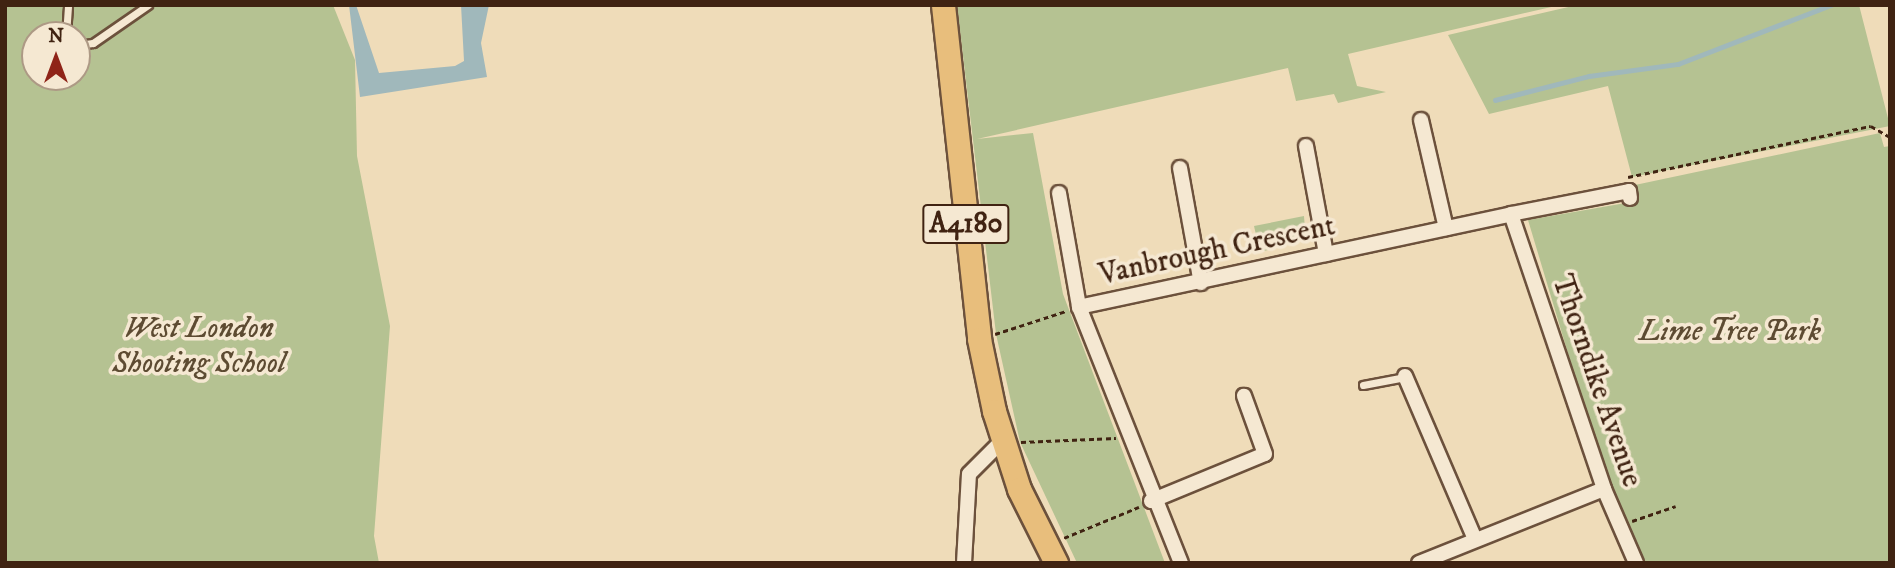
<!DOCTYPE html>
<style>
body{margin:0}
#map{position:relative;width:1895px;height:568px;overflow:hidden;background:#efdcb9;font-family:"IM FELL DW Pica",serif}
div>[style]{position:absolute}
.green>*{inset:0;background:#b5c292}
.water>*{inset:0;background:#a0b8bb}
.stream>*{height:4.5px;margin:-2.25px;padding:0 2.25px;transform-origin:2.25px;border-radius:2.25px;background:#a0b8bb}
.path>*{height:2.5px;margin-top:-1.25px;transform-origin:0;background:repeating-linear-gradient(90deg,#402312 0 5px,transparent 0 8.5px)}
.roads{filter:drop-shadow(2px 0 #6c513c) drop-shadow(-2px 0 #6c513c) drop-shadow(0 2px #6c513c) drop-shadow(0 -2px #6c513c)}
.service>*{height:7px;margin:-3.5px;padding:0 3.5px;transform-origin:3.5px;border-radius:3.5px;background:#f5e8d2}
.minor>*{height:14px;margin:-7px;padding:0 7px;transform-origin:7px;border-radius:7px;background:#f5e8d2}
.primary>*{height:23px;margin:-11.5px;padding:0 11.5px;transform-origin:11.5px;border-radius:11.5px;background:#e8be7c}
span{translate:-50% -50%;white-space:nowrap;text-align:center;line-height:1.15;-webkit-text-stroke:7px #f5e8d2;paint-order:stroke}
.shield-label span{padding:2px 5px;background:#f5e8d2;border:2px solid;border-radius:5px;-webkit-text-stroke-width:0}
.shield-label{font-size:28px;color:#402312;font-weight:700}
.street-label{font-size:30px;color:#402312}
.park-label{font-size:30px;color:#5d4b32;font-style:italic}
.frame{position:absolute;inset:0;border:7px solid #402312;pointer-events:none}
.north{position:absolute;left:21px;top:21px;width:70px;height:70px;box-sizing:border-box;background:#f5e8d2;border:2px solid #ad9985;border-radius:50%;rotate:0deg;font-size:19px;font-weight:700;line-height:28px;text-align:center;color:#402312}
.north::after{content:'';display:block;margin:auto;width:24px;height:32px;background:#8f2418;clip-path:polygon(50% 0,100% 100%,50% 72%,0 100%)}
</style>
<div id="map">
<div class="green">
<div style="clip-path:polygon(evenodd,5px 5px,333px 5px,355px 60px,357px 156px,390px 326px,374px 536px,379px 563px,5px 563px,5px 5px,35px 35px,77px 35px,77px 77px,35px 77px,35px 35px)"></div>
<div style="clip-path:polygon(957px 5px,1560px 5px,1348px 54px,1357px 86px,1386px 92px,1338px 103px,1334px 94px,1296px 101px,1288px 68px,977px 139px,1033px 133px,1063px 294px,1165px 563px,1077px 563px,1020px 442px,996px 334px)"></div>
<div style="clip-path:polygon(1577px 5px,1859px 5px,1890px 126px,1632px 177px,1608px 86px,1489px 114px,1448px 35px)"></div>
<div style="clip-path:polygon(1880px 133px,1884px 147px,1890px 146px,1890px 563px,1643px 563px,1603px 470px,1528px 220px,1637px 201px,1635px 185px)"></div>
<div style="clip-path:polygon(1304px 216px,1305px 230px,1295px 243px,1260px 252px,1254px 226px)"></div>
</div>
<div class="water">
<div style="clip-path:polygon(349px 5px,356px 5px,379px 73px,455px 66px,464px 61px,461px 5px,489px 5px,481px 43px,487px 77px,360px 97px)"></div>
</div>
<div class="stream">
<div style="left:1495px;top:100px;width:97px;rotate:-14.3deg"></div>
<div style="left:1589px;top:76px;width:90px;rotate:-7.7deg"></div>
<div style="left:1678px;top:64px;width:164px;rotate:-21.1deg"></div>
</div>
<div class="path">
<div style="left:1628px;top:177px;width:248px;rotate:-11.9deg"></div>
<div style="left:1871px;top:126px;width:22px;rotate:30deg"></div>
<div style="left:995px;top:334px;width:75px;rotate:-17.9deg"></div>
<div style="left:1021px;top:442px;width:95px;rotate:-2.4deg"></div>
<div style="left:1632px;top:521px;width:46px;rotate:-18.8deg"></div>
<div style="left:1064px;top:538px;width:81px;rotate:-22.5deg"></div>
</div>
<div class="roads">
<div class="service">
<div style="left:66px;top:35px;width:30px;rotate:-86deg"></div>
<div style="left:77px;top:45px;width:16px;rotate:-7deg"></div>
<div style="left:93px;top:43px;width:67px;rotate:-34.6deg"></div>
<div style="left:1363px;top:385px;width:43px;rotate:-10.8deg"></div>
</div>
<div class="minor">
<div style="left:1421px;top:120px;width:111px;rotate:77deg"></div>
<div style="left:1306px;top:146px;width:110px;rotate:79.5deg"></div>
<div style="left:1180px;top:168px;width:117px;rotate:79.7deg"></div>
<div style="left:1059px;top:193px;width:116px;rotate:80deg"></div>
<div style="left:1511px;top:214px;width:290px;rotate:71.3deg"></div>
<div style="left:1604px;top:489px;width:81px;rotate:66.6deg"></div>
<div style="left:1405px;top:376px;width:175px;rotate:66.8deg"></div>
<div style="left:1151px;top:501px;width:123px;rotate:-22.4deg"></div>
<div style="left:1265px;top:454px;width:62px;rotate:-109.9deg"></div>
<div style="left:964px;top:563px;width:89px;rotate:-86.8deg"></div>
<div style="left:969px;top:474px;width:47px;rotate:-45deg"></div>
<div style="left:1181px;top:563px;width:276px;rotate:-111.7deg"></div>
<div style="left:1079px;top:307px;width:442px;rotate:-12.1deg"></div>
<div style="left:1511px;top:214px;width:120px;rotate:-11deg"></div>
<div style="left:1629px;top:191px;width:7px;rotate:82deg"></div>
<div style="left:1419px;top:563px;width:199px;rotate:-21.8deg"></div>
</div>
<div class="primary">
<div style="left:943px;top:5px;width:336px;rotate:83.8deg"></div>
<div style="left:979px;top:339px;width:74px;rotate:78.2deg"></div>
<div style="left:994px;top:411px;width:82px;rotate:72.2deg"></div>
<div style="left:1019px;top:489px;width:83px;rotate:63.4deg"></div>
</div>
</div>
<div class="shield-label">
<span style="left:966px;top:224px">A4180</span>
</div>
<div class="street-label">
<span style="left:1217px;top:251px;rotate:-12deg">Vanbrough Crescent</span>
<span style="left:1596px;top:381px;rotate:71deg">Thorndike Avenue</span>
</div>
<div class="park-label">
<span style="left:199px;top:346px">West London<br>Shooting School</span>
<span style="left:1730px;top:332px">Lime Tree Park</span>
</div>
<div class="frame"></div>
<div class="north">N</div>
</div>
